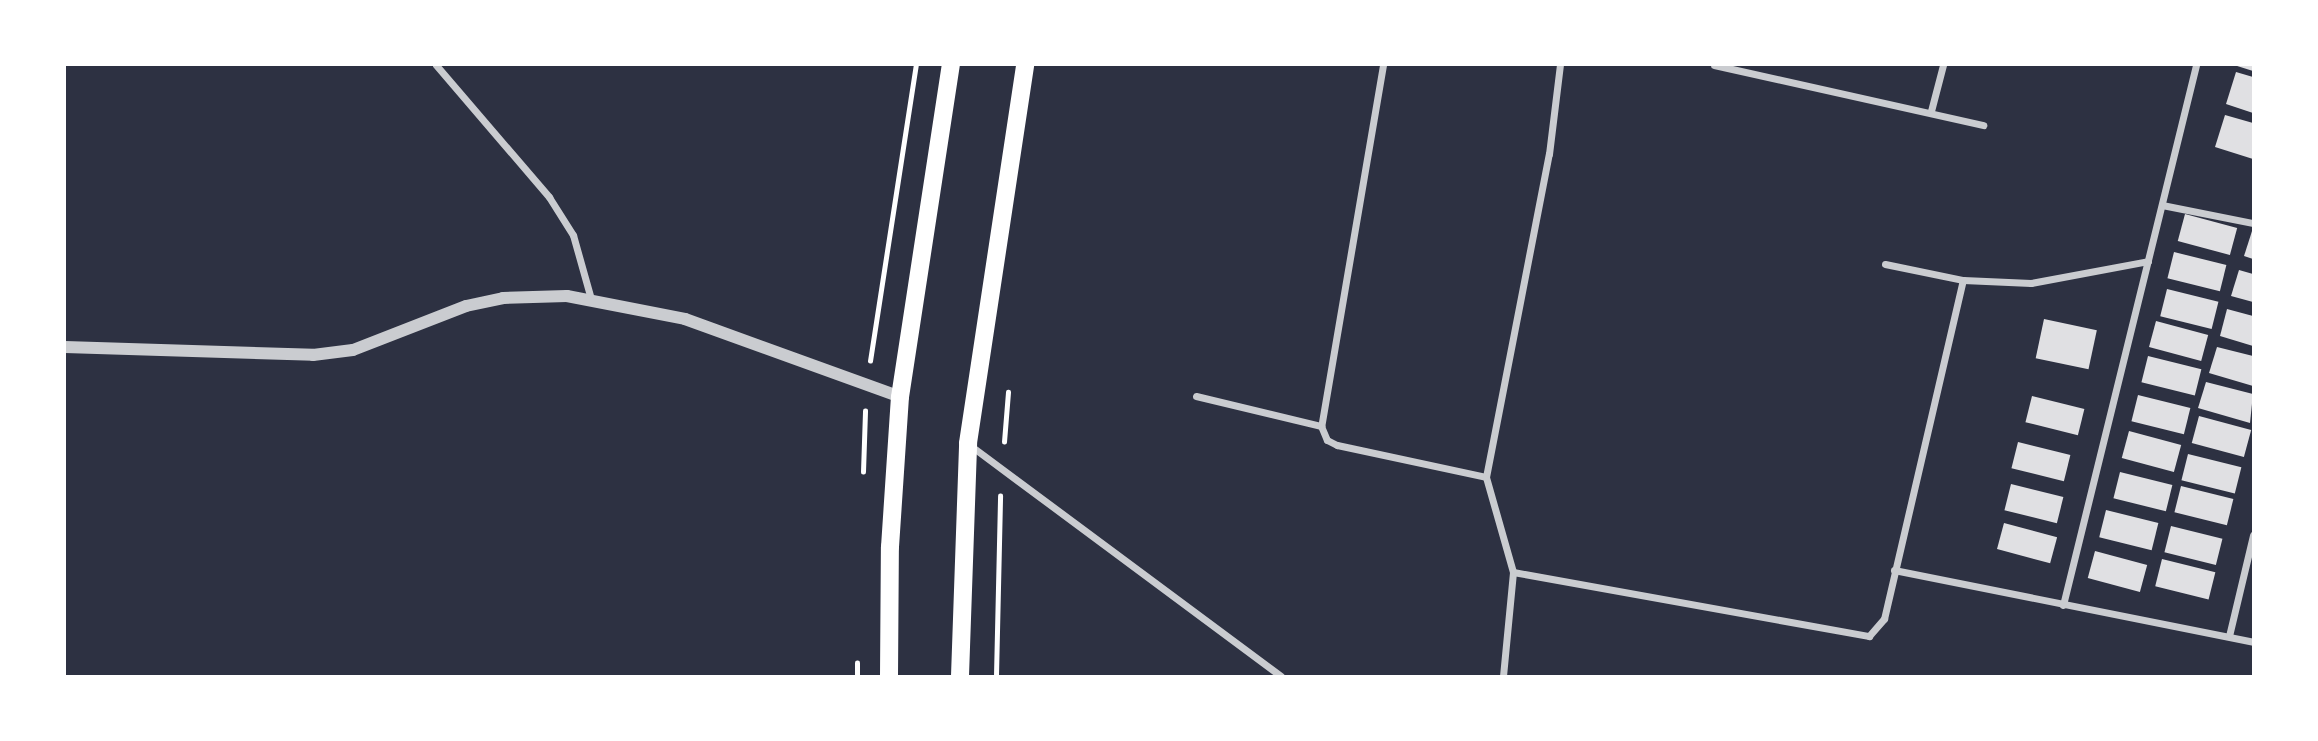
<!DOCTYPE html>
<style>
body{margin:0}
#map{position:relative;width:2318px;height:741px;overflow:hidden;background:#2d3142;font-family:"Zilla Slab",serif}
div>[style]{position:absolute}
.building>*{inset:0;background:#e0e0e3;transform-origin:0 0}
.path>*{height:4.5px;margin:-2.25px;padding:0 2.25px;transform-origin:2.25px;border-radius:2.25px;background:#fff}
.minor>*{height:7px;margin:-3.5px;padding:0 3.5px;transform-origin:3.5px;border-radius:3.5px;background:#caccd0}
.tertiary>*{height:12px;margin:-6px;padding:0 6px;transform-origin:6px;border-radius:6px;background:#caccd0}
.primary>*{height:18px;margin:-9px;padding:0 9px;transform-origin:9px;border-radius:9px;background:#fff}
span{translate:-50% -50%;white-space:nowrap;text-align:center;line-height:1.15;-webkit-text-stroke:6px #fff;paint-order:stroke}
.frame{position:absolute;inset:0;border:66px solid #fff;pointer-events:none}
</style>
<div id="map">
<div class="building">
<div style="clip-path:polygon(2234px 65px,2253px 65px,2253px 71px)"></div>
<div style="clip-path:polygon(2236px 72px,2253px 77px,2253px 113px,2226px 104px)"></div>
<div style="clip-path:polygon(2225px 115px,2253px 123px,2253px 159px,2215px 147px)"></div>
<div style="left:2185px;top:214px;width:54px;height:28px;rotate:15deg"></div>
<div style="clip-path:polygon(2253px 228px,2253px 259px,2244px 256px)"></div>
<div style="left:2174px;top:252px;width:54px;height:27px;rotate:14deg"></div>
<div style="clip-path:polygon(2239px 270px,2253px 274px,2253px 302px,2231px 296px)"></div>
<div style="left:2167px;top:289px;width:53px;height:28px;rotate:14deg"></div>
<div style="clip-path:polygon(2227px 309px,2253px 316px,2253px 346px,2220px 336px)"></div>
<div style="left:2044px;top:319px;width:54px;height:40px;rotate:12deg"></div>
<div style="left:2156px;top:321px;width:54px;height:27px;rotate:15deg"></div>
<div style="clip-path:polygon(2217px 347px,2253px 356px,2253px 386px,2209px 373px)"></div>
<div style="left:2148px;top:356px;width:55px;height:27px;rotate:14deg"></div>
<div style="clip-path:polygon(2206px 382px,2253px 394px,2250px 423px,2198px 408px)"></div>
<div style="left:2138px;top:395px;width:54px;height:27px;rotate:14deg"></div>
<div style="left:2032px;top:396px;width:54px;height:27px;rotate:14deg"></div>
<div style="left:2199px;top:416px;width:54px;height:28px;rotate:15deg"></div>
<div style="left:2129px;top:431px;width:54px;height:28px;rotate:15deg"></div>
<div style="left:2018px;top:442px;width:54px;height:27px;rotate:14deg"></div>
<div style="left:2188px;top:454px;width:55px;height:27px;rotate:14deg"></div>
<div style="left:2120px;top:472px;width:54px;height:27px;rotate:14deg"></div>
<div style="left:2011px;top:484px;width:54px;height:27px;rotate:14deg"></div>
<div style="left:2181px;top:486px;width:54px;height:27px;rotate:14deg"></div>
<div style="left:2106px;top:510px;width:54px;height:28px;rotate:14deg"></div>
<div style="left:2004px;top:523px;width:55px;height:27px;rotate:15deg"></div>
<div style="left:2171px;top:526px;width:53px;height:27px;rotate:14deg"></div>
<div style="left:2095px;top:551px;width:54px;height:28px;rotate:15deg"></div>
<div style="left:2162px;top:559px;width:55px;height:28px;rotate:14deg"></div>
</div>
<div class="path">
<div style="left:870px;top:361px;width:300px;rotate:-81.2deg"></div>
<div style="left:1004px;top:442px;width:50px;rotate:-85.4deg"></div>
<div style="left:863px;top:472px;width:61px;rotate:-88.1deg"></div>
<div style="left:857px;top:676px;width:13px;rotate:-90deg"></div>
<div style="left:996px;top:676px;width:180px;rotate:-88.7deg"></div>
</div>
<div class="minor">
<div style="left:436px;top:65px;width:174px;rotate:49.4deg"></div>
<div style="left:549px;top:197px;width:45px;rotate:57.7deg"></div>
<div style="left:573px;top:235px;width:66px;rotate:74.3deg"></div>
<div style="left:1383px;top:65px;width:366px;rotate:99.7deg"></div>
<div style="left:1321px;top:426px;width:15px;rotate:67deg"></div>
<div style="left:1327px;top:440px;width:11px;rotate:27deg"></div>
<div style="left:1337px;top:445px;width:152px;rotate:12.1deg"></div>
<div style="left:1714px;top:65px;width:276px;rotate:12.6deg"></div>
<div style="left:1931px;top:111px;width:48px;rotate:-75.4deg"></div>
<div style="left:2162px;top:205px;width:93px;rotate:11.2deg"></div>
<div style="left:1885px;top:264px;width:80px;rotate:11.6deg"></div>
<div style="left:1963px;top:280px;width:68px;rotate:2.5deg"></div>
<div style="left:2031px;top:283px;width:119px;rotate:-10.6deg"></div>
<div style="left:1196px;top:396px;width:129px;rotate:13.5deg"></div>
<div style="left:971px;top:446px;width:386px;rotate:36.6deg"></div>
<div style="left:1894px;top:570px;width:366px;rotate:11.3deg"></div>
<div style="left:1513px;top:572px;width:362px;rotate:10.2deg"></div>
<div style="left:1869px;top:636px;width:23px;rotate:-49deg"></div>
<div style="left:1884px;top:619px;width:348px;rotate:-76.9deg"></div>
<div style="left:2063px;top:605px;width:556px;rotate:-76.16deg"></div>
<div style="left:2229px;top:636px;width:104px;rotate:-76.6deg"></div>
<div style="left:1503px;top:676px;width:104px;rotate:-84.5deg"></div>
<div style="left:1513px;top:572px;width:99px;rotate:-105.9deg"></div>
<div style="left:1486px;top:477px;width:329px;rotate:-79deg"></div>
<div style="left:1549px;top:154px;width:90px;rotate:-83deg"></div>
</div>
<div class="tertiary">
<div style="left:65px;top:347px;width:248px;rotate:1.8deg"></div>
<div style="left:313px;top:355px;width:40px;rotate:-7.1deg"></div>
<div style="left:353px;top:350px;width:121px;rotate:-21.3deg"></div>
<div style="left:466px;top:306px;width:38px;rotate:-12deg"></div>
<div style="left:503px;top:298px;width:64px;rotate:-1.8deg"></div>
<div style="left:567px;top:296px;width:120px;rotate:11deg"></div>
<div style="left:685px;top:319px;width:229px;rotate:19.9deg"></div>
</div>
<div class="primary">
<div style="left:889px;top:676px;width:129px;rotate:-89.6deg"></div>
<div style="left:890px;top:547px;width:150px;rotate:-86.2deg"></div>
<div style="left:900px;top:397px;width:336px;rotate:-81.3deg"></div>
<div style="left:960px;top:676px;width:233px;rotate:-88deg"></div>
<div style="left:968px;top:443px;width:382px;rotate:-81.4deg"></div>
</div>
<div class="frame"></div>
</div>
